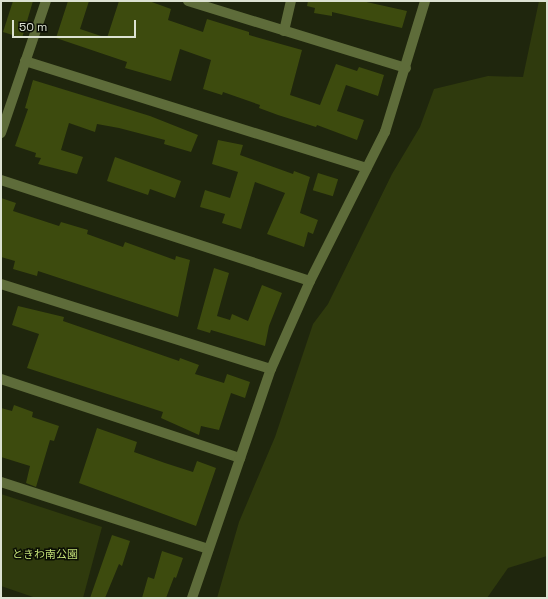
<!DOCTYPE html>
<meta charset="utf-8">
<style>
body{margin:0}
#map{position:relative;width:548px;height:599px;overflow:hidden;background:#1f260d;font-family:"Space Grotesk","Noto Sans JP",sans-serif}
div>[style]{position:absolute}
.green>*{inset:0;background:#2f3a0d}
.building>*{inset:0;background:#3d4b0e;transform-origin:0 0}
.minor>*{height:10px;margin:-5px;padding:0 5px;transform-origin:5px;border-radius:5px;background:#5e6c3a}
span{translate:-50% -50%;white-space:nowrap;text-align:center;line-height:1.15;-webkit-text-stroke:3px #0a0d04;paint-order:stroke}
.park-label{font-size:11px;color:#c2df76}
.frame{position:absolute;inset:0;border:2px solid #dce2d2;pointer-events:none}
.scale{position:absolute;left:12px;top:20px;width:124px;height:18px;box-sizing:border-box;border:2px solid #dce2d2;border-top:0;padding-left:5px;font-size:12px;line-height:14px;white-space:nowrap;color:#dce2d2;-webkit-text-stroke:3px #0a0d04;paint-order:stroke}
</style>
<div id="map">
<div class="green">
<div style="clip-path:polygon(539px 1px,547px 1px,547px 556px,508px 568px,487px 598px,217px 598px,239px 522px,275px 437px,313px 324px,328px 304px,392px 174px,420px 127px,434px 89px,488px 76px,523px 77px)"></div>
<div style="clip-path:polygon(1px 494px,102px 527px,83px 598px,36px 598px,1px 586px)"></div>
</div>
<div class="building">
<div style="clip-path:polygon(13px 1px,33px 1px,22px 38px,3px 32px)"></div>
<div style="clip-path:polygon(68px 1px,89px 1px,80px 29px,107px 38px,119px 1px,149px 1px,171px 9px,168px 20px,203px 32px,207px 19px,249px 32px,249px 35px,302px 50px,290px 95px,320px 105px,336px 64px,357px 71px,359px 67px,384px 75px,378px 96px,346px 85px,337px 111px,364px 120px,357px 140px,317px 125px,316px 127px,278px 115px,259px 108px,260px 105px,223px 92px,222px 95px,203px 89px,211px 60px,180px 49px,171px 81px,125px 68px,127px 62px,56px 38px)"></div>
<div style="clip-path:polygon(308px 1px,362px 1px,407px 11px,402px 28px,332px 12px,332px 16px,314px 13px,315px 8px,307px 6px)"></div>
<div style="clip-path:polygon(33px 80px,150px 116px,198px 135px,191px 152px,164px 144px,165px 140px,119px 128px,97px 124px,95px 132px,69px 123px,61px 150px,83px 157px,77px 174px,38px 164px,41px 158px,35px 157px,36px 153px,15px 146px,28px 109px,25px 108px)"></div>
<div style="clip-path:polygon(218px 140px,243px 145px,240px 155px,293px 174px,294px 171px,310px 177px,300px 213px,318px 220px,313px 234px,308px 232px,304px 247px,267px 234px,285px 193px,255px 182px,241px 229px,222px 223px,225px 214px,200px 207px,205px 190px,230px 198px,238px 172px,212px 164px)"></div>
<div style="clip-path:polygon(115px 157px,181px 181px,175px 198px,150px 189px,148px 195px,107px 181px)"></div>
<div style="left:318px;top:173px;width:21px;height:18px;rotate:17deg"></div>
<div style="clip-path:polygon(1px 198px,16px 203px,13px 211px,59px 226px,61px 222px,88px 230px,87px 234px,123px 247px,125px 242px,175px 260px,176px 256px,190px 260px,178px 317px,38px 271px,37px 276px,13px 269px,15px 261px,1px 257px)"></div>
<div style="clip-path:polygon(214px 268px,229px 273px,217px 316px,230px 320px,232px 314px,248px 321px,262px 285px,282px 293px,269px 326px,265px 346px,211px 330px,210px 333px,197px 329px)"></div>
<div style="clip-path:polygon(18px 306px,64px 317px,63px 321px,179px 361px,180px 358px,199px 365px,195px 374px,224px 383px,227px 374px,250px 382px,245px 398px,231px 393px,219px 430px,201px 426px,199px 435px,161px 418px,163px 412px,27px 368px,39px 334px,12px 325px)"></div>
<div style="clip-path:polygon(14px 405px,33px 412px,32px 417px,59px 426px,54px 441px,50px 440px,36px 487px,26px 483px,30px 466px,1px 457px,1px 408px,12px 411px)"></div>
<div style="clip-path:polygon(97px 428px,137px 442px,134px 452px,165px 463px,193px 472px,197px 461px,216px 468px,196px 526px,79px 483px)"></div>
<div style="clip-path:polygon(112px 535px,130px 541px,122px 566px,119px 564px,105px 598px,90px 598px)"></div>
<div style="clip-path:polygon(162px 551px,183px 558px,176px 578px,174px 577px,166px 598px,142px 598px,148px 577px,154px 579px)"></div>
</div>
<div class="minor">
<div style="left:188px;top:1px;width:228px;rotate:17.1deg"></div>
<div style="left:284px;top:31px;width:31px;rotate:-77deg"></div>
<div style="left:25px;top:61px;width:358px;rotate:17.4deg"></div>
<div style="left:1px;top:133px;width:139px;rotate:-71.2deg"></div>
<div style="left:1px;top:180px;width:325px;rotate:18.1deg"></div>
<div style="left:1px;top:284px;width:283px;rotate:17.5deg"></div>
<div style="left:1px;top:379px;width:252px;rotate:18.3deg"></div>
<div style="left:1px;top:482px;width:218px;rotate:17.9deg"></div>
<div style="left:192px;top:598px;width:242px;rotate:-71deg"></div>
<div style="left:271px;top:369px;width:96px;rotate:-66.1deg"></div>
<div style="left:310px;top:281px;width:167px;rotate:-63.3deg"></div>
<div style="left:385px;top:132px;width:137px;rotate:-73deg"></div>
</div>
<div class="park-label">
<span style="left:45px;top:554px">ときわ南公園</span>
</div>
<div class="frame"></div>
<div class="scale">50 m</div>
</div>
